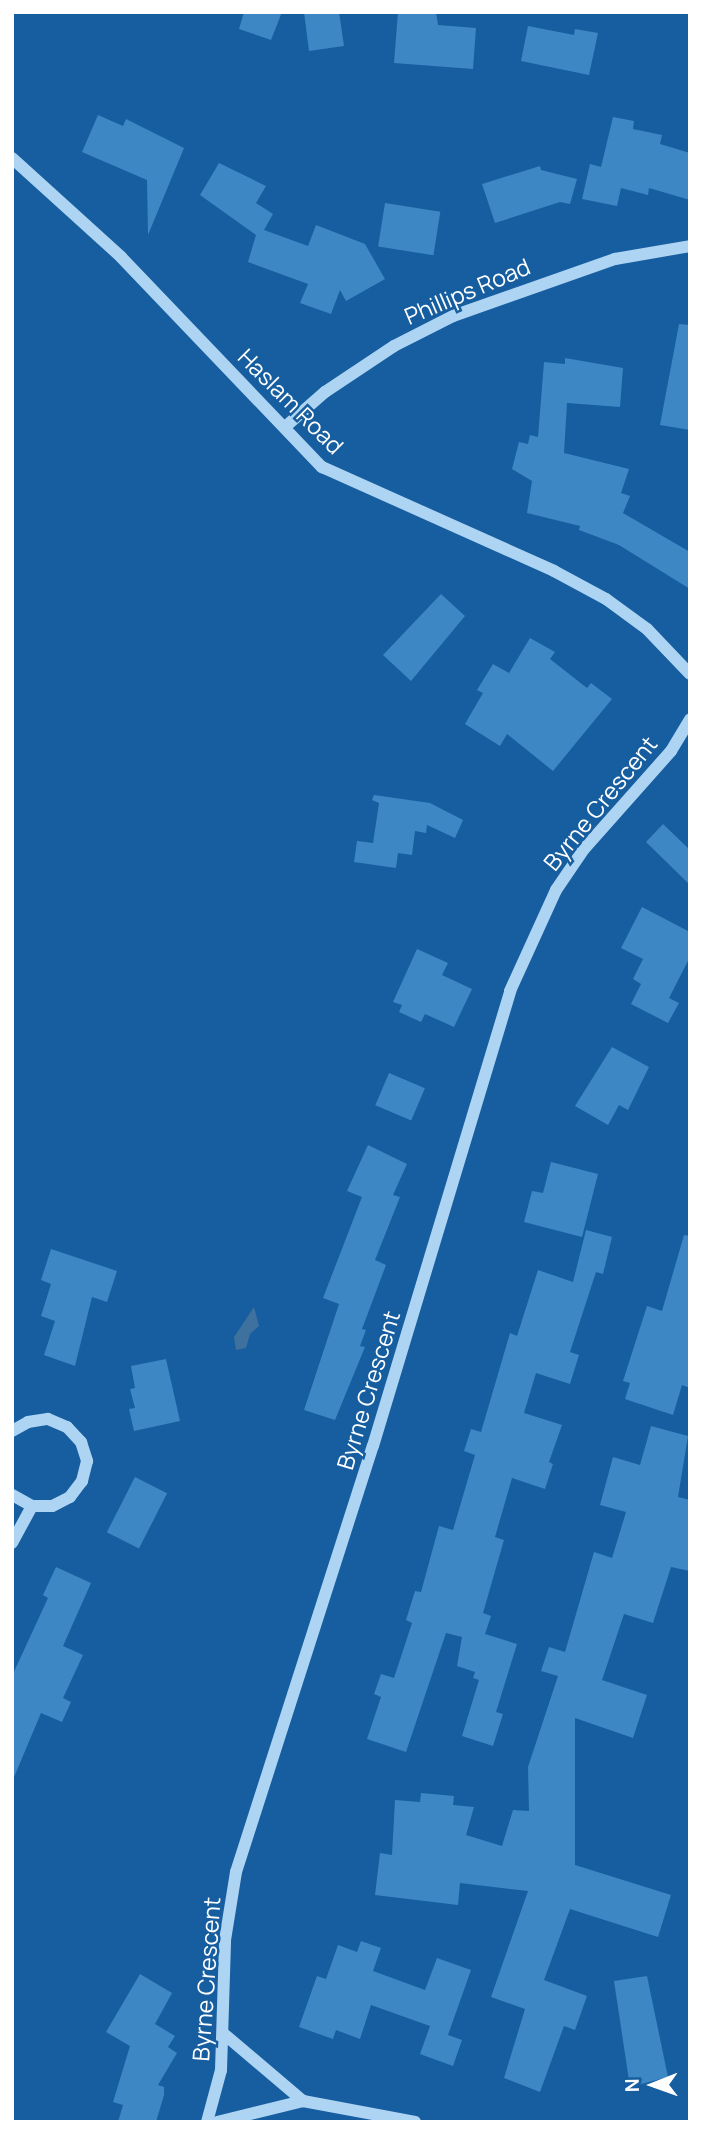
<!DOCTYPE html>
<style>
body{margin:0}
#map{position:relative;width:702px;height:2134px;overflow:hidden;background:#165e9f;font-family:Manrope,sans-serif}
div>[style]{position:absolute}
.water>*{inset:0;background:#3e719e}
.building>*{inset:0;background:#3e87c5;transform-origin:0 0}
.minor>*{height:12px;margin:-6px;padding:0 6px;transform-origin:6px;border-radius:6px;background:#aed4f3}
span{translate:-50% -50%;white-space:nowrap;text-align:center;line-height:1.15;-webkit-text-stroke:5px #165e9f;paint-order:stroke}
.street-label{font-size:23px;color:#fff}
.frame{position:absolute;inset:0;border:14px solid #fff;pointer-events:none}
.north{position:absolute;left:618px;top:2050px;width:70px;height:70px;-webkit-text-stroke:5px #165e9f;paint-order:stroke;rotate:269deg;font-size:19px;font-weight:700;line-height:28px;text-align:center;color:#fff}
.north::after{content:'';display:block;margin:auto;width:24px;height:32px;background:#fff;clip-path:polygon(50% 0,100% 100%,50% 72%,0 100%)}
</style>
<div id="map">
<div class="water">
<div style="clip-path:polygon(254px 1307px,259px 1326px,250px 1334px,246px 1348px,236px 1350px,234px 1337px)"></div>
</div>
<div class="building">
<div style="clip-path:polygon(244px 12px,282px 12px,271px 40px,239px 29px)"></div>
<div style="clip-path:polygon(304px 12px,339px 12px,344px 46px,309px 51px)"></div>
<div style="clip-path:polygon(398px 12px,436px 12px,438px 25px,476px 28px,473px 69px,394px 63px)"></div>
<div style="clip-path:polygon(528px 26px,574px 35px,575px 29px,598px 33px,589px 75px,521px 61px)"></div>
<div style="clip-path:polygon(98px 115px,123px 126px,126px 119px,184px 148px,148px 235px,147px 180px,82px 152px)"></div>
<div style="clip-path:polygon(613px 117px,634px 121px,633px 129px,662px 135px,660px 144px,690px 153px,690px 200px,649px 188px,648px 195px,621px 188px,617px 206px,582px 199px,590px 164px,601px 167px)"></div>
<div style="clip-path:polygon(219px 163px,266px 186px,256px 203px,273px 214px,264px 230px,308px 246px,316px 225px,365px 244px,385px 279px,346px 301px,340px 290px,331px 314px,300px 303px,308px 284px,248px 262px,256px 235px,200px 195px)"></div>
<div style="clip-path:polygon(540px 166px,541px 170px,577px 179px,570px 204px,560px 202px,495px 223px,482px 184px)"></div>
<div style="left:385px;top:203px;width:56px;height:44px;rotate:9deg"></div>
<div style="clip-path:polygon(679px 324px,690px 325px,690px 430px,660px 425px)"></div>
<div style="clip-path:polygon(565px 358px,623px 368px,620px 407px,567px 403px,564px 453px,629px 469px,621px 493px,630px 496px,623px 513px,690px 552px,690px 589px,619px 545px,579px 530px,580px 526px,527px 513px,532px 481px,512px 469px,519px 442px,528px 444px,530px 435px,538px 437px,544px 362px,565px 364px)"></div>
<div style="clip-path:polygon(441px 594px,465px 616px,411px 681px,383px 655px)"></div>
<div style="clip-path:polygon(530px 638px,555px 652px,550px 659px,587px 688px,591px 683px,612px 699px,553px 771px,507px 734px,500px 746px,465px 724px,483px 693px,477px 690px,493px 664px,509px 673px)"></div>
<div style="clip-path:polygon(374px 795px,430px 803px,463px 820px,455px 838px,427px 825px,426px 833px,415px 831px,412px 855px,398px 853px,396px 868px,354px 862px,357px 841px,373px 843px,379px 803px,372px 800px)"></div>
<div style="clip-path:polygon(663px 824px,690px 850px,690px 885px,646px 842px)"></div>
<div style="clip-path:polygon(642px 907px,690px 932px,690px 957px,669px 998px,679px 1003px,668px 1023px,631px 1004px,641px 984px,633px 979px,643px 959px,621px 948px)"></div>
<div style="clip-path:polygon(417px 949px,448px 963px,442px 975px,472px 989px,454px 1027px,425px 1014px,421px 1022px,399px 1012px,402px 1005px,393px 1002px)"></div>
<div style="clip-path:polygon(612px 1047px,649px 1067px,628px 1110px,619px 1105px,608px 1125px,575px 1106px)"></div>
<div style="left:389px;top:1073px;width:39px;height:35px;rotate:23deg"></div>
<div style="clip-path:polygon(368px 1145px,407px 1164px,393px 1195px,400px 1197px,375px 1260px,386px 1265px,362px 1329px,366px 1330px,360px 1346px,365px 1347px,335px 1420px,304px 1410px,339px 1304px,323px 1298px,362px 1197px,347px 1191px)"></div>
<div style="clip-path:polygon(551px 1162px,598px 1174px,582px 1237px,524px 1222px,532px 1191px,543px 1193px)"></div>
<div style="clip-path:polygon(586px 1230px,612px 1237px,603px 1274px,596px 1272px,570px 1352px,579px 1355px,570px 1384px,536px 1373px,524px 1413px,562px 1425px,549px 1462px,553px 1464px,545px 1489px,512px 1478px,495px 1537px,504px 1540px,483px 1613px,491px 1616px,485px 1634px,517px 1644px,496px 1712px,503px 1714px,493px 1746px,462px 1736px,479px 1680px,473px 1678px,475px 1672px,457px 1666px,462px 1637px,446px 1633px,406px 1752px,367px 1739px,381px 1697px,374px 1694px,381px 1674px,394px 1678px,412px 1623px,406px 1620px,415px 1591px,421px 1592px,439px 1526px,453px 1530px,475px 1455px,464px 1451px,471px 1429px,481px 1432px,510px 1333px,517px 1336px,538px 1270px,573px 1282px)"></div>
<div style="clip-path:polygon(684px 1235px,690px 1236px,690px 1388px,682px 1385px,673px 1415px,625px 1399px,630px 1383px,623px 1381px,647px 1306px,662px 1311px)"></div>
<div style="clip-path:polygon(51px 1249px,117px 1271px,107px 1302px,92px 1297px,75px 1366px,44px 1355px,55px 1321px,41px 1316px,51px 1284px,41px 1280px)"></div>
<div style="clip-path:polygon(166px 1359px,180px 1421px,134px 1431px,129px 1409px,135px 1408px,130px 1389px,135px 1388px,131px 1366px)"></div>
<div style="clip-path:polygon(651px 1426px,688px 1436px,678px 1497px,690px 1500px,690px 1571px,671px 1567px,653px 1623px,624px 1614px,602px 1680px,647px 1695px,633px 1738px,575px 1718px,575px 1865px,671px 1895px,658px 1937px,570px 1909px,544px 1980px,587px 1996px,575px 2030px,564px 2026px,540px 2092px,504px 2078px,525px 2009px,491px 1997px,528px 1891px,460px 1883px,458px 1905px,375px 1895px,380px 1853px,392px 1855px,395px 1800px,420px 1802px,421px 1793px,454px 1796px,453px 1805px,474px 1807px,466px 1835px,502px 1846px,513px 1810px,529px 1811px,528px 1767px,558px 1676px,541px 1671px,549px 1647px,565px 1652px,594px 1552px,612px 1558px,626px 1512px,600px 1505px,613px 1457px,640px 1465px)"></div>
<div style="left:135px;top:1477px;width:36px;height:62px;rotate:27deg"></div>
<div style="clip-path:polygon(56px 1567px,91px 1583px,63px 1646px,83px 1655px,63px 1698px,71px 1702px,62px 1722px,41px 1713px,12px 1782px,12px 1676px,48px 1598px,43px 1595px)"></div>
<div style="clip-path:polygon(361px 1941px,381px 1948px,373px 1971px,425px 1990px,437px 1958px,471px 1970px,448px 2035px,462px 2040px,453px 2066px,420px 2054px,430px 2026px,371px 2005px,360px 2039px,336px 2030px,333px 2039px,299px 2027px,317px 1976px,326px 1979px,338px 1945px,357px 1952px)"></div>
<div style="clip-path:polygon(140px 1974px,172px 1993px,155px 2024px,175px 2036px,168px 2047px,177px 2053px,158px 2085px,164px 2087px,164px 2095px,156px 2122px,118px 2122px,123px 2105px,113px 2102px,130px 2046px,106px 2032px)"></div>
<div style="clip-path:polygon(647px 1976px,668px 2077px,630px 2087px,614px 1981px)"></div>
</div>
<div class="minor">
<div style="left:12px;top:158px;width:147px;rotate:42.2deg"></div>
<div style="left:121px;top:257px;width:291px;rotate:46.3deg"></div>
<div style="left:322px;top:467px;width:254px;rotate:24.1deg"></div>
<div style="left:554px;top:571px;width:59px;rotate:28.3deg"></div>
<div style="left:606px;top:599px;width:51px;rotate:36.2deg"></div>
<div style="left:647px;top:629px;width:62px;rotate:46.3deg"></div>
<div style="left:285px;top:427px;width:53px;rotate:-41.2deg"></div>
<div style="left:325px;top:392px;width:83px;rotate:-33.7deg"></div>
<div style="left:394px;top:346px;width:66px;rotate:-27deg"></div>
<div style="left:453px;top:316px;width:172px;rotate:-19.4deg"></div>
<div style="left:615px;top:259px;width:76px;rotate:-9.8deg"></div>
<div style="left:12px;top:1431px;width:18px;rotate:-29deg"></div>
<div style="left:28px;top:1422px;width:20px;rotate:-9deg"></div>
<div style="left:48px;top:1419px;width:21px;rotate:23deg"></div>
<div style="left:67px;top:1427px;width:21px;rotate:47deg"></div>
<div style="left:81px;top:1442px;width:20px;rotate:72deg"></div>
<div style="left:87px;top:1461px;width:21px;rotate:104deg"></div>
<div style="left:82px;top:1481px;width:20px;rotate:127deg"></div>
<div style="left:70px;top:1497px;width:20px;rotate:153deg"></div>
<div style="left:52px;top:1506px;width:20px;rotate:180deg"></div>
<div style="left:32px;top:1506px;width:23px;rotate:-151deg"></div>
<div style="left:12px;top:1543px;width:42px;rotate:-61.6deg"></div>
<div style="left:224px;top:2034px;width:104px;rotate:40.3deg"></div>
<div style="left:207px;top:2122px;width:54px;rotate:-74.9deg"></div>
<div style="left:221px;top:2070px;width:130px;rotate:-88.2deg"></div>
<div style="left:225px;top:1940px;width:69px;rotate:-80.8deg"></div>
<div style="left:236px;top:1872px;width:447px;rotate:-72.2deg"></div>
<div style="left:373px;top:1446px;width:475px;rotate:-73.2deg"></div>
<div style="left:510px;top:991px;width:111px;rotate:-65.5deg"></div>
<div style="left:556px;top:890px;width:50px;rotate:-55.7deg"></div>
<div style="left:584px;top:849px;width:131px;rotate:-48.4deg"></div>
<div style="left:671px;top:751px;width:37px;rotate:-59deg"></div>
<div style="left:217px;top:2122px;width:89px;rotate:-13.7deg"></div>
<div style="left:303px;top:2101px;width:114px;rotate:10.6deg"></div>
</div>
<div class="street-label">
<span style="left:467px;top:291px;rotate:-23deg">Phillips Road</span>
<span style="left:291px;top:401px;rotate:45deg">Haslam Road</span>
<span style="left:600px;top:803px;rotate:-51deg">Byrne Crescent</span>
<span style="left:368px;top:1390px;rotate:-73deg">Byrne Crescent</span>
<span style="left:206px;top:1979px;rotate:-86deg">Byrne Crescent</span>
</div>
<div class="frame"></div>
<div class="north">N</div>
</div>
